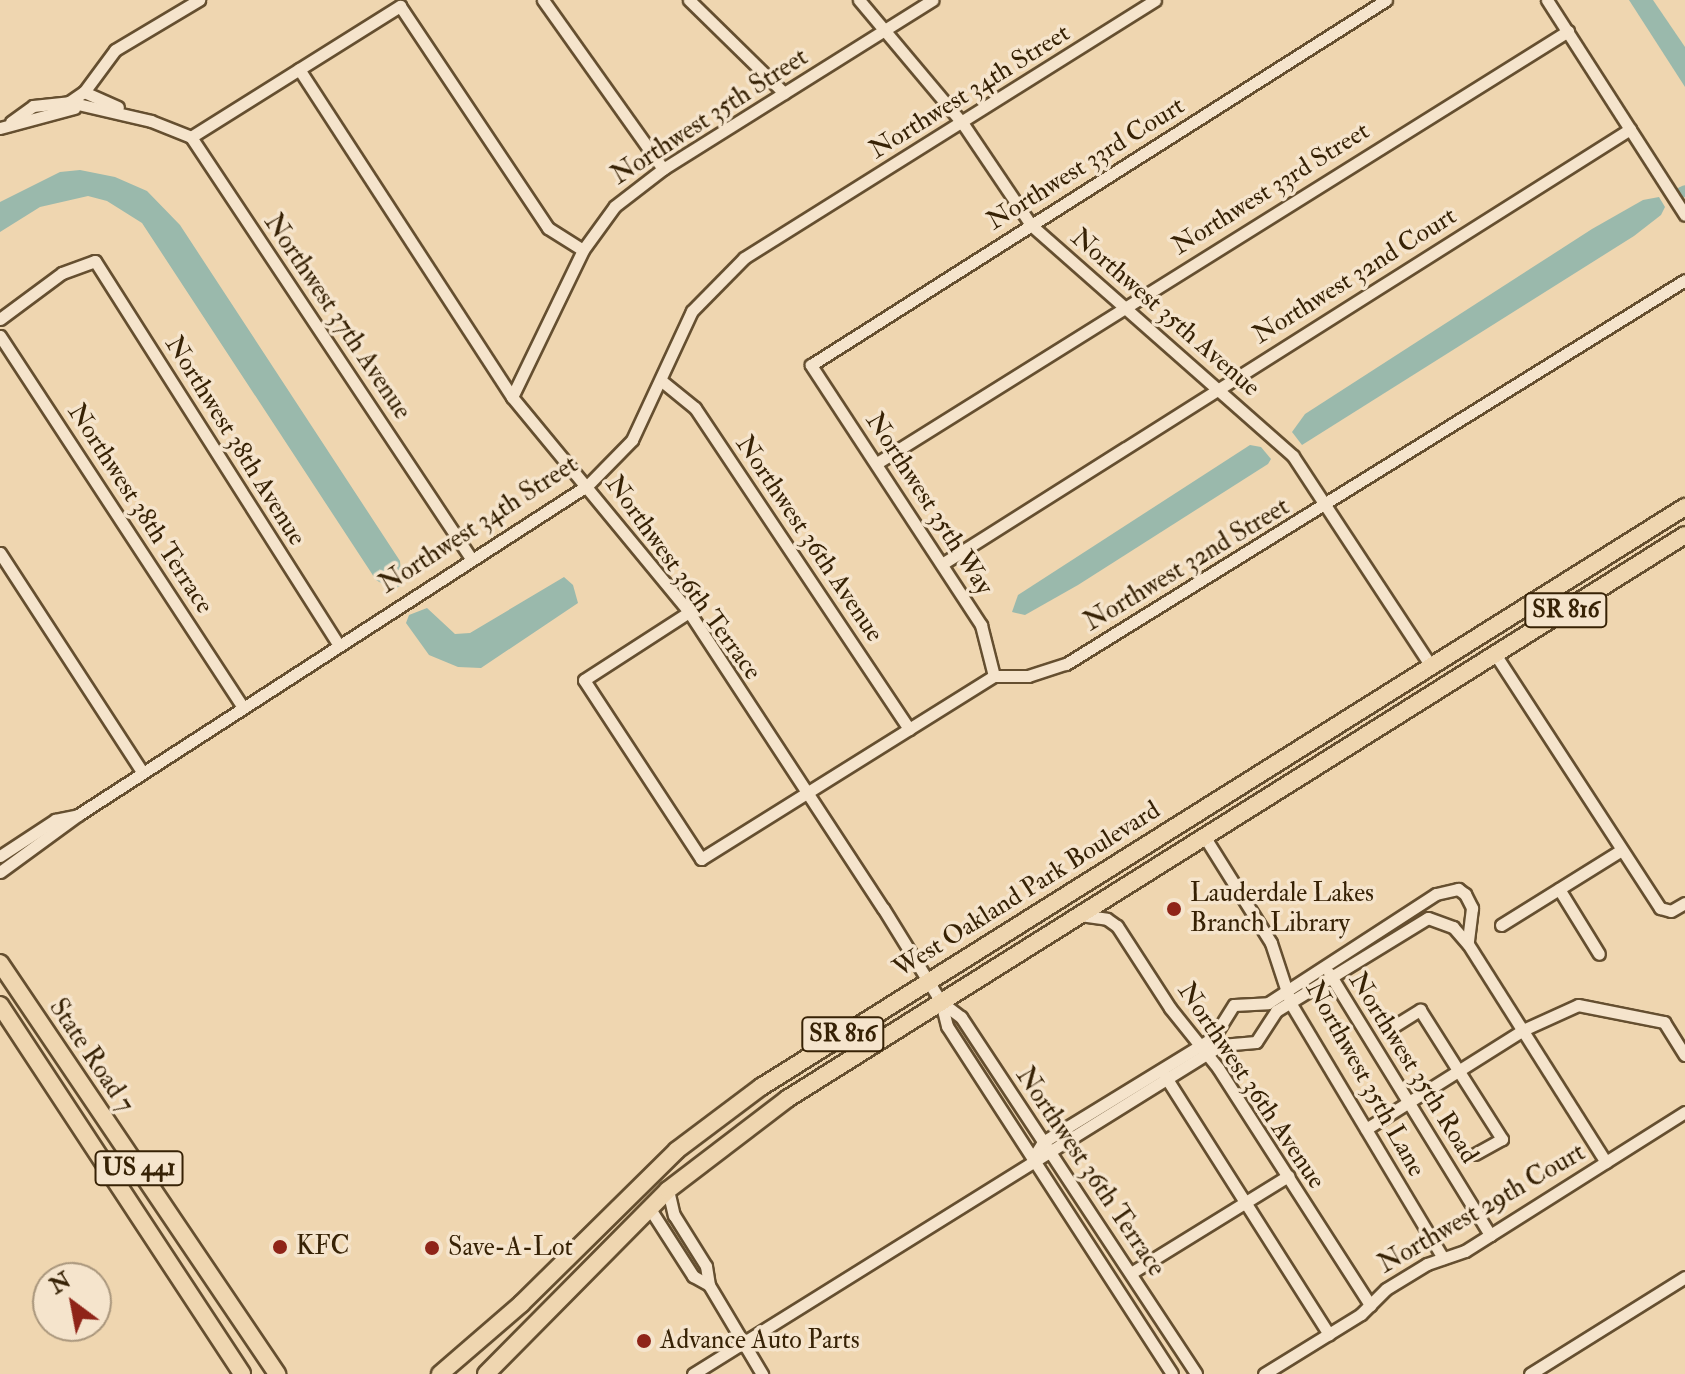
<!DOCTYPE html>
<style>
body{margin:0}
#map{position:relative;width:1685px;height:1374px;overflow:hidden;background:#efd6b0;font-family:"IM FELL Double Pica",serif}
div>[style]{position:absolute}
.water>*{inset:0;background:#9ab9ac}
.canal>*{height:11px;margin:-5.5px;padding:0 5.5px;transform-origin:5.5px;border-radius:5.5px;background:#9ab9ac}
.roads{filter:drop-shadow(2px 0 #654f30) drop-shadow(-2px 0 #654f30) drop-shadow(0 2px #654f30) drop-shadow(0 -2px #654f30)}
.street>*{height:11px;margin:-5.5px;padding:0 5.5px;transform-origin:5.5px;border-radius:5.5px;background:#f5e4cc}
.primary>*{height:16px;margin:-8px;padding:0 8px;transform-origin:8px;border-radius:8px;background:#efd6b0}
.dots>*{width:22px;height:22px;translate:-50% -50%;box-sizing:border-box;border:4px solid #f5e4cc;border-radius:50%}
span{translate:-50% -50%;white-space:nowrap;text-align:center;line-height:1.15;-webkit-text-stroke:7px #f5e4cc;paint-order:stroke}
.shield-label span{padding:2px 6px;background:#f5e4cc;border:2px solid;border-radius:6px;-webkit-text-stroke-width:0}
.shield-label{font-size:24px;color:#372205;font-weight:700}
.street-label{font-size:26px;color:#372205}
.poi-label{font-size:26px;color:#372205}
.left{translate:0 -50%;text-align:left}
.north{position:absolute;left:32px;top:1262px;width:80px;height:80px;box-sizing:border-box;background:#f5e4cc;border:2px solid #a9967c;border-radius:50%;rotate:328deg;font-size:22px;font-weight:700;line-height:32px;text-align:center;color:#372205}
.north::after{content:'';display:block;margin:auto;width:28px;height:36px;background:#8f2418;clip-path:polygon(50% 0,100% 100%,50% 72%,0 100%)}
</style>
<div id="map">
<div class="water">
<div style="clip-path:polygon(1629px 0,1653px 0,1685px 47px,1685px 87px)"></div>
<div style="clip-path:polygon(80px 170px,115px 177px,147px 191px,180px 225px,400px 561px,402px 585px,393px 590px,376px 580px,142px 223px,107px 201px,88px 196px,40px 207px,0 232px,0 202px,60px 172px)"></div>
<div style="clip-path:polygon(1659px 197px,1665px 207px,1661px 215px,1634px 236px,1302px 445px,1292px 432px,1305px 414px,1592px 229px,1643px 200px)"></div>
<div style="clip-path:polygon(1250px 445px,1261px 447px,1271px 459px,1268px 464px,1078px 585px,1025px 615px,1012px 612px,1018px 595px)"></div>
<div style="clip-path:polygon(564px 577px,573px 585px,578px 603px,481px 668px,458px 667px,429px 655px,406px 623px,409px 615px,427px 608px,455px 634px,470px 633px)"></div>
</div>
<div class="canal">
<div style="left:1681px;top:192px;width:4px;rotate:-27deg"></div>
</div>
<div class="roads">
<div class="street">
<div style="left:543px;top:0;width:207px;rotate:54.6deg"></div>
<div style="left:689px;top:0;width:133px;rotate:44.4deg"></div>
<div style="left:859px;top:0;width:162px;rotate:50deg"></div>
<div style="left:963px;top:124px;width:122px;rotate:56deg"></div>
<div style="left:1031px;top:225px;width:349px;rotate:41.4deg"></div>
<div style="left:1293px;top:456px;width:251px;rotate:56.7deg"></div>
<div style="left:1547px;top:0;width:255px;rotate:57.3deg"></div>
<div style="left:299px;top:69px;width:391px;rotate:57deg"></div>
<div style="left:512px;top:397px;width:278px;rotate:50.5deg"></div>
<div style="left:689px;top:612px;width:354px;rotate:56.8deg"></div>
<div style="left:883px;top:908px;width:110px;rotate:58.3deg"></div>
<div style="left:941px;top:1002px;width:25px;rotate:76deg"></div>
<div style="left:947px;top:1026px;width:414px;rotate:57.1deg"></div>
<div style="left:84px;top:92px;width:37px;rotate:24deg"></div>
<div style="left:69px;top:102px;width:84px;rotate:13deg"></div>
<div style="left:151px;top:121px;width:43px;rotate:21.8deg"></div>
<div style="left:191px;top:137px;width:504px;rotate:56.4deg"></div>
<div style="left:11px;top:122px;width:27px;rotate:-36deg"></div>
<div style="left:33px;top:106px;width:36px;rotate:-6deg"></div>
<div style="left:69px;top:102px;width:18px;rotate:-34deg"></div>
<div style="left:84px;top:92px;width:52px;rotate:-53.6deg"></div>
<div style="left:115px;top:50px;width:98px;rotate:-30.8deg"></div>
<div style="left:0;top:128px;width:77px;rotate:-15.1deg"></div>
<div style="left:191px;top:137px;width:247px;rotate:-32.1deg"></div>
<div style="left:400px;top:6px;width:267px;rotate:56.3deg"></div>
<div style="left:548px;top:228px;width:41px;rotate:32.2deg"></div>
<div style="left:0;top:319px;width:77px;rotate:-36.6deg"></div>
<div style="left:62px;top:273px;width:35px;rotate:-20deg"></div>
<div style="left:95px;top:261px;width:454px;rotate:57.6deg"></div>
<div style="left:0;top:336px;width:443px;rotate:56.8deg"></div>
<div style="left:663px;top:382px;width:41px;rotate:39.1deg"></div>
<div style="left:695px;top:408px;width:386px;rotate:56.3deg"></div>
<div style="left:512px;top:397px;width:163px;rotate:-64.2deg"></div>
<div style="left:583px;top:250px;width:54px;rotate:-54deg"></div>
<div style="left:615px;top:206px;width:61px;rotate:-37.6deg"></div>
<div style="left:663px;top:169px;width:318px;rotate:-32.1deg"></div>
<div style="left:877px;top:463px;width:815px;rotate:-32.01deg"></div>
<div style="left:0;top:553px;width:262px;rotate:57deg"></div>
<div style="left:942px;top:564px;width:814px;rotate:-32.3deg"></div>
<div style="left:689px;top:612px;width:125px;rotate:147.1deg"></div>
<div style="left:584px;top:680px;width:214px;rotate:56.8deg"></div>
<div style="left:701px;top:859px;width:345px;rotate:-32deg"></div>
<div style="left:994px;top:676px;width:34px"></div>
<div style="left:1028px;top:676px;width:40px;rotate:-18deg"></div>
<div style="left:1066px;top:664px;width:728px;rotate:-31.81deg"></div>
<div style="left:1495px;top:654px;width:303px;rotate:57deg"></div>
<div style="left:1660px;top:908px;width:11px;rotate:15deg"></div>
<div style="left:1671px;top:911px;width:16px;rotate:-30deg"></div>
<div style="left:994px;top:676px;width:53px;rotate:-104.3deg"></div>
<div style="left:981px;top:625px;width:311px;rotate:-123.2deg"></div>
<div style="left:811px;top:365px;width:681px;rotate:-32.41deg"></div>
<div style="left:1204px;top:836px;width:126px;rotate:57.9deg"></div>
<div style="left:1271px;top:943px;width:64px;rotate:71.8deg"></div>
<div style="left:1291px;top:1004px;width:296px;rotate:59.1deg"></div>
<div style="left:0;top:856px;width:66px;rotate:-33.2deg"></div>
<div style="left:55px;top:820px;width:24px;rotate:-12deg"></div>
<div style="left:0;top:872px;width:97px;rotate:-36.2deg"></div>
<div style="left:78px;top:815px;width:607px;rotate:-32.91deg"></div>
<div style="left:588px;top:485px;width:63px;rotate:-45.6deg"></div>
<div style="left:632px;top:440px;width:142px;rotate:-65.1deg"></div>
<div style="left:692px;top:311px;width:74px;rotate:-45.5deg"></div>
<div style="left:744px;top:258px;width:485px;rotate:-32.1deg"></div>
<div style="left:1559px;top:889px;width:76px;rotate:58.4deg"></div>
<div style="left:1080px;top:915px;width:27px;rotate:8deg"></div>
<div style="left:1107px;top:919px;width:12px;rotate:35deg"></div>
<div style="left:1117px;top:926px;width:98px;rotate:57.1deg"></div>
<div style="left:1170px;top:1008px;width:77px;rotate:51.3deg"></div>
<div style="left:1218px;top:1068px;width:282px;rotate:57.3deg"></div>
<div style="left:1501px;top:925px;width:140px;rotate:-31.9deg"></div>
<div style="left:1329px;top:973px;width:308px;rotate:58.4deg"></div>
<div style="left:941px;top:1002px;width:25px;rotate:37deg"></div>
<div style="left:961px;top:1017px;width:427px;rotate:56.6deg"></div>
<div style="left:1394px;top:1026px;width:31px;rotate:-32deg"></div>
<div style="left:1420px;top:1010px;width:71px;rotate:57.7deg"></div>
<div style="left:1458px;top:1070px;width:82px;rotate:57.5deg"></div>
<div style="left:1502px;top:1139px;width:31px;rotate:151deg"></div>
<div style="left:1165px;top:1076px;width:306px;rotate:57.6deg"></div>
<div style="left:1366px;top:1129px;width:186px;rotate:-32.2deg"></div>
<div style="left:1523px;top:1030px;width:60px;rotate:-24.4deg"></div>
<div style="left:1578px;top:1005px;width:88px;rotate:11.2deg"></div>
<div style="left:1664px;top:1022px;width:39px;rotate:58deg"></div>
<div style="left:1033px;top:1158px;width:19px;rotate:-58deg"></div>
<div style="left:1043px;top:1142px;width:199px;rotate:-31.5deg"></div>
<div style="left:1213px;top:1038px;width:39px;rotate:-58deg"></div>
<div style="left:1234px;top:1005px;width:34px;rotate:-3deg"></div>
<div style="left:1268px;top:1003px;width:200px;rotate:-33deg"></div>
<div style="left:1436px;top:894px;width:23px;rotate:-13deg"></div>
<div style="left:1458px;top:889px;width:9px;rotate:36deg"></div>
<div style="left:1465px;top:894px;width:16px;rotate:63deg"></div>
<div style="left:1472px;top:908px;width:35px;rotate:97deg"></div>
<div style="left:668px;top:1190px;width:26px;rotate:77deg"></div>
<div style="left:674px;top:1215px;width:60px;rotate:57.9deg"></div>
<div style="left:706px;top:1266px;width:19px;rotate:81deg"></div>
<div style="left:709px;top:1285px;width:104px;rotate:59.2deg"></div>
<div style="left:650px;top:1209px;width:80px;rotate:57.3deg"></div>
<div style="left:693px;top:1276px;width:18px;rotate:29deg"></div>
<div style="left:1131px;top:1273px;width:185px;rotate:-31.7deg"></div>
<div style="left:693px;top:1374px;width:622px;rotate:-31.93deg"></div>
<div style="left:1221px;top:1045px;width:35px;rotate:-5deg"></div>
<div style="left:1256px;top:1042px;width:37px;rotate:-57deg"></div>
<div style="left:1276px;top:1011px;width:178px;rotate:-31.5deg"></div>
<div style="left:1428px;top:918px;width:27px;rotate:20deg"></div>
<div style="left:1453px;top:927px;width:23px;rotate:49deg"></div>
<div style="left:1468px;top:944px;width:258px;rotate:57.7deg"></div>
<div style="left:1264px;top:1374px;width:114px;rotate:-31.7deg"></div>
<div style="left:1361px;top:1314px;width:35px;rotate:-45deg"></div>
<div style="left:1386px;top:1289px;width:48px;rotate:-31.4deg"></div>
<div style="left:1427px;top:1264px;width:40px;rotate:-18.9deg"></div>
<div style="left:1465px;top:1251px;width:260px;rotate:-32.3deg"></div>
<div style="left:1530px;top:1374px;width:183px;rotate:-32deg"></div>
</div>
<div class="primary">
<div style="left:0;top:963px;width:496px;rotate:56deg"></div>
<div style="left:0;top:1005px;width:441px;rotate:56.7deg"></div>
<div style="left:440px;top:1374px;width:107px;rotate:-40.8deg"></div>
<div style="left:521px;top:1304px;width:219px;rotate:-44.6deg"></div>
<div style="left:677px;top:1150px;width:105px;rotate:-36.9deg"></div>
<div style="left:761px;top:1087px;width:1091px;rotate:-32.12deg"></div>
<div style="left:486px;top:1374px;width:259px;rotate:-45.3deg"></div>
<div style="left:668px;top:1190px;width:150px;rotate:-37.4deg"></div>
<div style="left:787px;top:1099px;width:1060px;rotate:-32.13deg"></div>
</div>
</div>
<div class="dots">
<div style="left:1174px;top:909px;background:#8f2418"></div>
<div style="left:280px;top:1247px;background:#8f2418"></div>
<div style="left:432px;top:1248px;background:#8f2418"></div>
<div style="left:644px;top:1341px;background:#8f2418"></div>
</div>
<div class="shield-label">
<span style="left:1566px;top:610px">SR 816</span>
<span style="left:843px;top:1034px">SR 816</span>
<span style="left:139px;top:1168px">US 441</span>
</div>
<div class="street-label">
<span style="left:970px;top:92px;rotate:-32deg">Northwest 34th Street</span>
<span style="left:710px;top:117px;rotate:-33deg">Northwest 35th Street</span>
<span style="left:1086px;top:164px;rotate:-32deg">Northwest 33rd Court</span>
<span style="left:1271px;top:189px;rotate:-32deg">Northwest 33rd Street</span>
<span style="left:1355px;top:276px;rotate:-32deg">Northwest 32nd Court</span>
<span style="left:1165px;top:313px;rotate:41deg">Northwest 35th Avenue</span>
<span style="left:337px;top:317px;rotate:56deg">Northwest 37th Avenue</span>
<span style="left:235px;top:441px;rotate:58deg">Northwest 38th Avenue</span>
<span style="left:929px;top:504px;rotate:57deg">Northwest 35th Way</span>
<span style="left:140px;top:509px;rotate:57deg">Northwest 38th Terrace</span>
<span style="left:479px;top:525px;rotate:-33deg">Northwest 34th Street</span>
<span style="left:809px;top:539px;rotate:56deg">Northwest 36th Avenue</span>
<span style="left:1187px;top:565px;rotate:-31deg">Northwest 32nd Street</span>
<span style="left:683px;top:578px;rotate:54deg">Northwest 36th Terrace</span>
<span style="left:1027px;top:890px;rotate:-32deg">West Oakland Park Boulevard</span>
<span style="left:91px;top:1056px;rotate:56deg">State Road 7</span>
<span style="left:1413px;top:1068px;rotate:58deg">Northwest 35th Road</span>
<span style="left:1365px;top:1079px;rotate:61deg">Northwest 35th Lane</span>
<span style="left:1251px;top:1086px;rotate:56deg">Northwest 36th Avenue</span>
<span style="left:1090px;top:1172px;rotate:56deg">Northwest 36th Terrace</span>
<span style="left:1482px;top:1209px;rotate:-30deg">Northwest 29th Court</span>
</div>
<div class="poi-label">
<span class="left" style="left:1190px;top:909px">Lauderdale Lakes<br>Branch Library</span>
<span class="left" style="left:296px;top:1247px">KFC</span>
<span class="left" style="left:448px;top:1248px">Save-A-Lot</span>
<span class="left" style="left:660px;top:1341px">Advance Auto Parts</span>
</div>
<div class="north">N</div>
</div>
